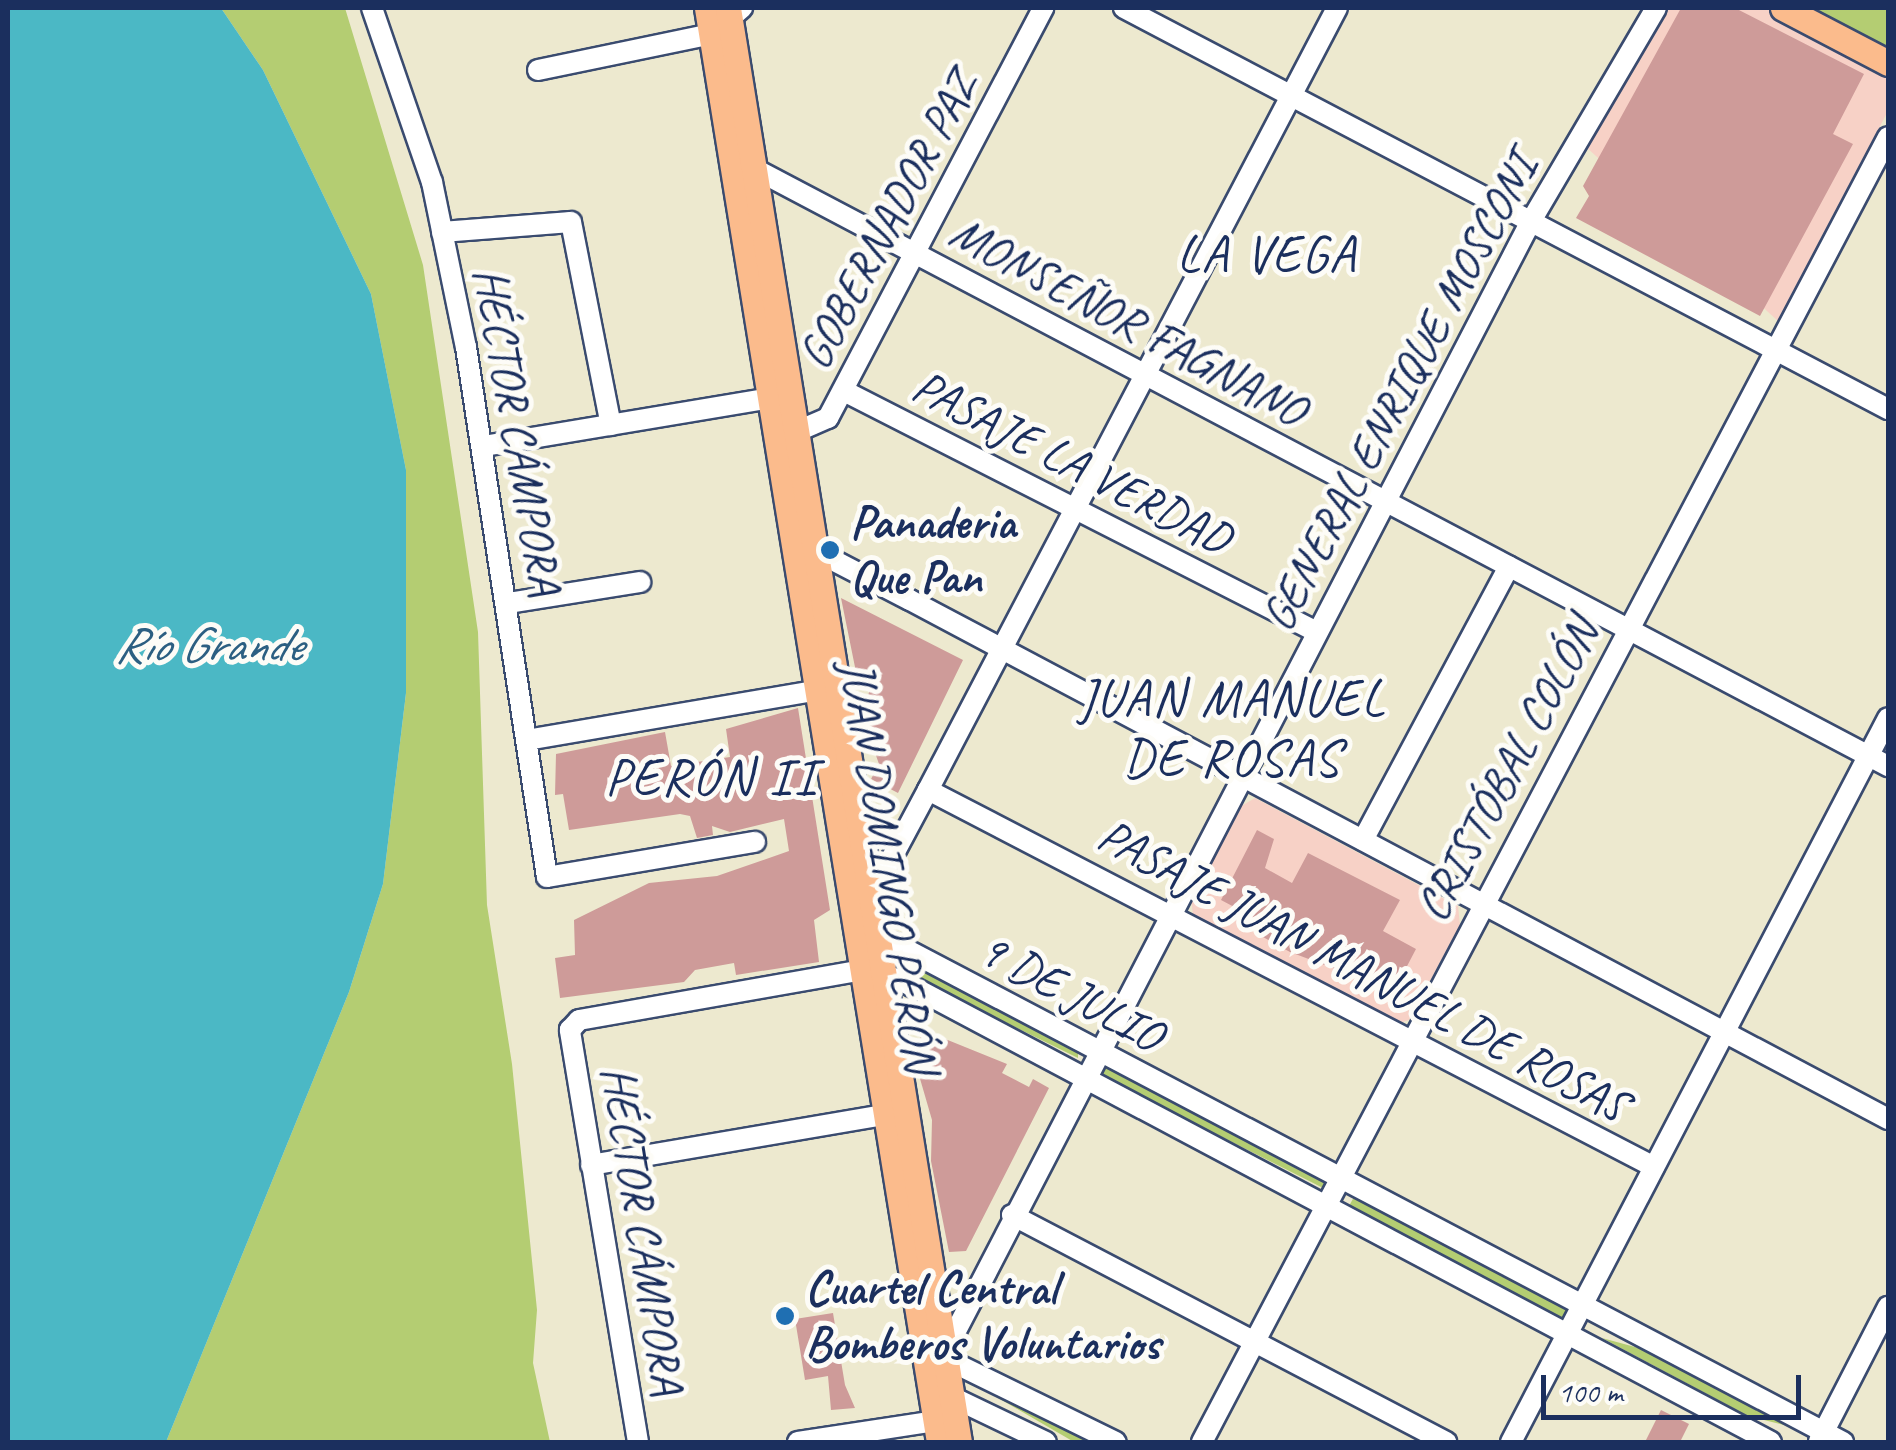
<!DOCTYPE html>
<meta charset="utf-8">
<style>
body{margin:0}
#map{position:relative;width:1896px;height:1450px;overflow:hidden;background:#ede9cf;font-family:Caveat,sans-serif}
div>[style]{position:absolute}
.built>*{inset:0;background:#f7d1c6}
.green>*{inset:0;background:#b4cd72;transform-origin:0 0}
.water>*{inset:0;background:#4bb8c5}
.building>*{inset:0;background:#ce9b99}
.roads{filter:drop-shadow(2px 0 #3a4b6f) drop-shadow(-2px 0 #3a4b6f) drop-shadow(0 2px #3a4b6f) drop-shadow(0 -2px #3a4b6f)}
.minor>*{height:20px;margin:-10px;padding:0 10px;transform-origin:10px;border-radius:10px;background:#fff}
.major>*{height:25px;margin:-12.5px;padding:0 12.5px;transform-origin:12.5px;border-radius:12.5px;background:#fbbb8c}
.dots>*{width:28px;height:28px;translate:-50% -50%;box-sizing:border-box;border:5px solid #fdfcf7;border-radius:50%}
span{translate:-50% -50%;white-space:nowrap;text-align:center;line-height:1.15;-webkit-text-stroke:10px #fdfcf7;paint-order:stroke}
.street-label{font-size:48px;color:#1b2f5e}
.poi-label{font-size:48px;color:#1b2f5e;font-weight:700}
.left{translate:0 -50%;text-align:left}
.water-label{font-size:50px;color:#2c5f82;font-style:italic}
.quarter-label{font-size:52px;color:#1b2f5e;letter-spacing:2.5px}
.frame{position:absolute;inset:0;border:10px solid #1b2f5e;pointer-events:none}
.scale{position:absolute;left:1541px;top:1375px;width:260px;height:45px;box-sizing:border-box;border:5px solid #1b2f5e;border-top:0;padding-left:12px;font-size:30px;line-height:35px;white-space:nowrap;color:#1b2f5e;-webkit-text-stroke:8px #fdfcf7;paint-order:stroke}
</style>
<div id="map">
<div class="built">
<div style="clip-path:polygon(1660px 8px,1773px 8px,1888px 69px,1888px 111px,1778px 321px,1586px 147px)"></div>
<div style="clip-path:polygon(1255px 798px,1458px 906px,1460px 925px,1409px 1020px,1396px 1024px,1193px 916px,1191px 897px,1238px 808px)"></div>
</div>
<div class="green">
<div style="clip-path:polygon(221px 8px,345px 8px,423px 265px,478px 632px,487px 905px,512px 1064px,537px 1310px,533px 1363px,550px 1442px,166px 1442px,349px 992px,383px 884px,406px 693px,406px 470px,371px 294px,263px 70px)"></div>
<div style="clip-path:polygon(1809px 8px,1888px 8px,1888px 48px,1883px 46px)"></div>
<div style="clip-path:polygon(912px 961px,1078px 1052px,1078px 1058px,905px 973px)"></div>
<div style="clip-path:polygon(1106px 1065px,1326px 1183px,1327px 1190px,1101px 1076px)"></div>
<div style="left:1355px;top:1195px;width:246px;height:12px;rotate:28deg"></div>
<div style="clip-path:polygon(1602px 1338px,1646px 1350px,1792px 1427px,1748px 1416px)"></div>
<div style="clip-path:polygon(964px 1378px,1094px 1442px,1074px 1442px)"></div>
</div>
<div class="water">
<div style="clip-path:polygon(8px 8px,221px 8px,263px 70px,371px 294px,406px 470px,406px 693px,383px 884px,349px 992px,166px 1442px,8px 1442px)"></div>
</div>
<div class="building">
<div style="clip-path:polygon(1681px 8px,1735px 8px,1864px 74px,1833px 134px,1853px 144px,1760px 316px,1576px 218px,1589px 196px,1583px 186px)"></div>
<div style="clip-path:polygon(841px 598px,963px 660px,898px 793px,871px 779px,879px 764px,862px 716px,873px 679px,856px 672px)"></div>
<div style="clip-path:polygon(798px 708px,830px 910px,814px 920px,819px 962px,736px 975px,734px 963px,695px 970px,684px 982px,560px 998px,555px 958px,575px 955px,574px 920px,649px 883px,717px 876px,789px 851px,784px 819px,730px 832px,712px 826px,713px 835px,697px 838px,690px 816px,680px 814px,569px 830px,563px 794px,555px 795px,556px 754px,665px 732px,671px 766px,730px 757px,726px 729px)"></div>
<div style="clip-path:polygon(1257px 830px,1274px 839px,1265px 868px,1292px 883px,1308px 853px,1400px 900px,1383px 931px,1416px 949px,1394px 991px,1290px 952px,1263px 937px,1270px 926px,1221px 900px)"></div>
<div style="clip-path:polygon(923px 1030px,1007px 1064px,1002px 1073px,1029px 1087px,1033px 1079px,1049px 1088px,966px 1251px,949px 1252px,931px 1161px,932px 1120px,914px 1058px)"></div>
<div style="clip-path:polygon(833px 1313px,845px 1385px,855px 1408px,831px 1410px,828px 1376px,805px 1380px,795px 1319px)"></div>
<div style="clip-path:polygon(1661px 1410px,1689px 1424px,1680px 1442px,1645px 1442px)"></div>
</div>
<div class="roads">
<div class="minor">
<div style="left:372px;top:8px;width:184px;rotate:71deg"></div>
<div style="left:432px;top:182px;width:168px;rotate:78.4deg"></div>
<div style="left:466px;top:347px;width:536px;rotate:81.31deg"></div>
<div style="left:547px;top:877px;width:211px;rotate:-9.6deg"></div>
<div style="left:1124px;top:8px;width:863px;rotate:27.69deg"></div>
<div style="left:538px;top:70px;width:178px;rotate:-11.7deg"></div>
<div style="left:712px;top:34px;width:40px;rotate:-41deg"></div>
<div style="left:755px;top:169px;width:1281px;rotate:27.79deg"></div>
<div style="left:442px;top:232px;width:129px;rotate:-4.4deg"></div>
<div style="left:571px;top:222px;width:207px;rotate:78.9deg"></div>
<div style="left:844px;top:391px;width:531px;rotate:27deg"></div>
<div style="left:784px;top:437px;width:48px;rotate:-23.4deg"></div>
<div style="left:828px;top:418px;width:463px;rotate:-62.3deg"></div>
<div style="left:484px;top:446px;width:303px;rotate:-9.5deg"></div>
<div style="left:805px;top:557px;width:22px"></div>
<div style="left:827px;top:557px;width:93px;rotate:27.4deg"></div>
<div style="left:910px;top:600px;width:1107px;rotate:27.95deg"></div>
<div style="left:508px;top:603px;width:134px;rotate:-9deg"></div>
<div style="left:527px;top:740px;width:309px;rotate:-9.7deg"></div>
<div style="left:928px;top:790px;width:818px;rotate:27.44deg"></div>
<div style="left:1363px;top:840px;width:310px;rotate:-61.9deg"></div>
<div style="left:861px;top:891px;width:24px;rotate:-33deg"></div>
<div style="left:881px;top:878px;width:100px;rotate:-61.9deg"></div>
<div style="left:928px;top:790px;width:882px;rotate:-62.39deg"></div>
<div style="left:873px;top:950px;width:11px;rotate:-56deg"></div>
<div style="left:879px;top:941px;width:17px;rotate:10deg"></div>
<div style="left:896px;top:944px;width:1070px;rotate:27.74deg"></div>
<div style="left:591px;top:1165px;width:298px;rotate:-9.7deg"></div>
<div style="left:1012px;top:1215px;width:490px;rotate:27.6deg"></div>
<div style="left:945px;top:1352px;width:1274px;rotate:-62.61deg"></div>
<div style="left:1531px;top:221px;width:247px;rotate:-59.6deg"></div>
<div style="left:936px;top:1354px;width:200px;rotate:26.1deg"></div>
<div style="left:1819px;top:1441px;width:151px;rotate:-62.8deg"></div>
<div style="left:638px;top:1442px;width:418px;rotate:-99.4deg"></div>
<div style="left:570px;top:1030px;width:13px;rotate:-48deg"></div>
<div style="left:579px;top:1020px;width:289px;rotate:-10deg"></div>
<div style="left:864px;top:970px;width:35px;rotate:15deg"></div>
<div style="left:898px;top:979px;width:988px;rotate:27.94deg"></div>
<div style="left:798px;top:1442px;width:140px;rotate:-8.7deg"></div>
<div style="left:936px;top:1421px;width:29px;rotate:-56deg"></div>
<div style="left:952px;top:1397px;width:104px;rotate:25.6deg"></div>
<div style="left:1202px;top:1442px;width:1474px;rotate:-62.27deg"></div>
<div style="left:1511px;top:1442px;width:816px;rotate:-62.49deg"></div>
</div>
<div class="major">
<div style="left:707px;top:8px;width:1453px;rotate:80.81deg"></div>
<div style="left:728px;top:8px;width:1452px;rotate:80.85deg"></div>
<div style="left:1783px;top:8px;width:119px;rotate:27.6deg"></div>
</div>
</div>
<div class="dots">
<div style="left:830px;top:550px;background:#1f6fb2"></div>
<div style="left:785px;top:1316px;background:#1f6fb2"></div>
</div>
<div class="street-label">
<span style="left:888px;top:220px;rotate:-62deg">GOBERNADOR PAZ</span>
<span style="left:1128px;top:321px;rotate:28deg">MONSEÑOR FAGNANO</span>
<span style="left:1399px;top:392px;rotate:-62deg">GENERAL ENRIQUE MOSCONI</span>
<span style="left:518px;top:431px;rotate:80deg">HÉCTOR CÁMPORA</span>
<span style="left:1072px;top:462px;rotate:27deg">PASAJE LA VERDAD</span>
<span style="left:1507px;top:770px;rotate:-62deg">CRISTÓBAL COLÓN</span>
<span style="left:889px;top:866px;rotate:81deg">JUAN DOMINGO PERÓN</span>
<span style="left:1363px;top:970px;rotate:28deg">PASAJE JUAN MANUEL DE ROSAS</span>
<span style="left:1071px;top:992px;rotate:28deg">9 DE JULIO</span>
<span style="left:643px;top:1230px;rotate:81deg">HÉCTOR CÁMPORA</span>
</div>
<div class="poi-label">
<span class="left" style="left:850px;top:550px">Panaderia<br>Que Pan</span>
<span class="left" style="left:805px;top:1316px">Cuartel Central<br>Bomberos Voluntarios</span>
</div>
<div class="water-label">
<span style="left:208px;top:645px">Río Grande</span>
</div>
<div class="quarter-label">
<span style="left:1267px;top:255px">LA VEGA</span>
<span style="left:1232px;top:729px">JUAN MANUEL<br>DE ROSAS</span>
<span style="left:711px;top:778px">PERÓN II</span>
</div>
<div class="frame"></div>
<div class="scale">100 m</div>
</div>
